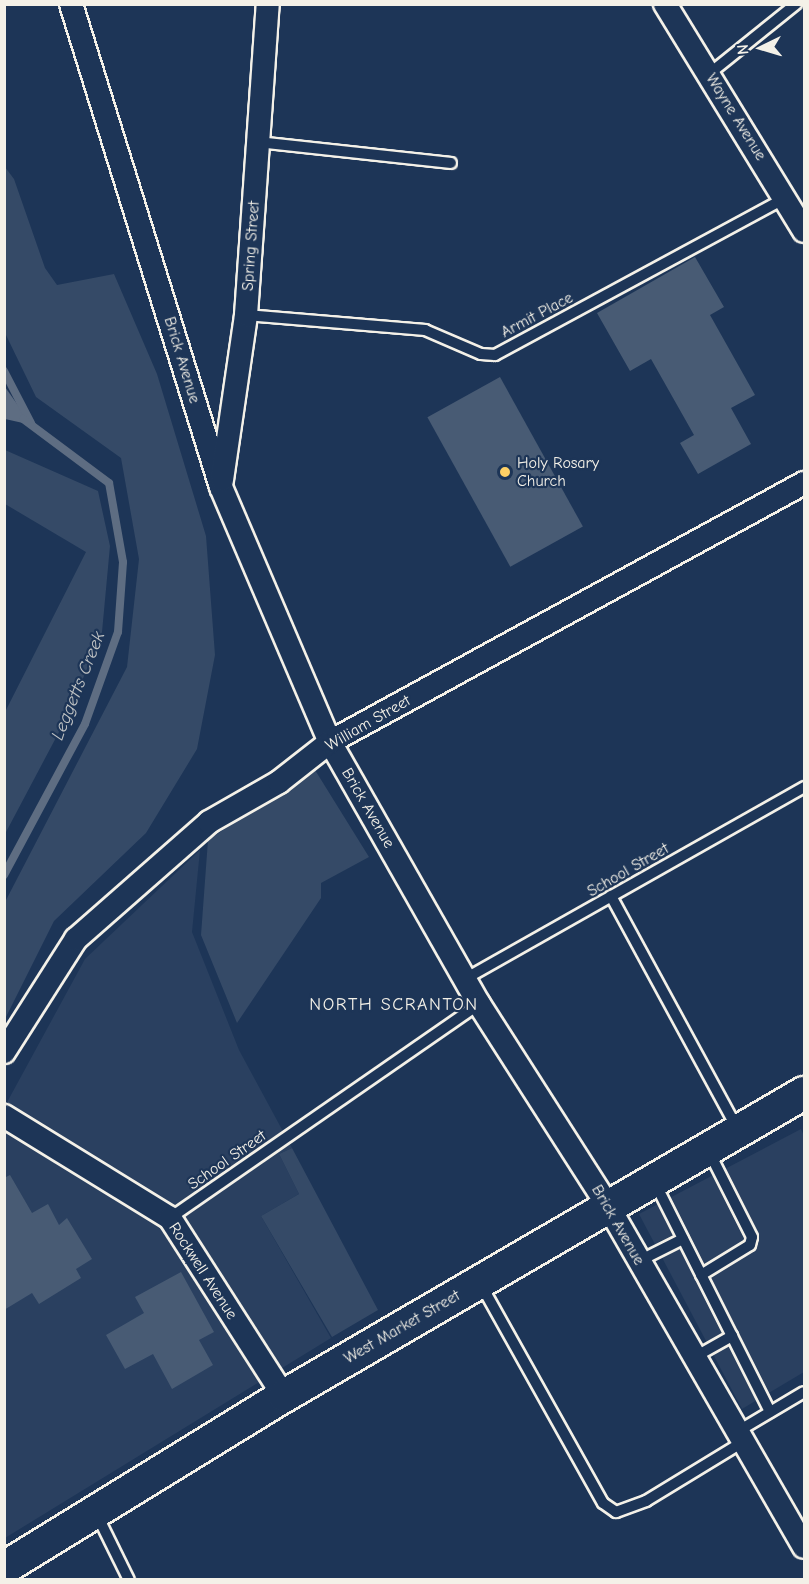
<!DOCTYPE html>
<style>
body{margin:0}
#map{position:relative;width:809px;height:1584px;overflow:hidden;background:#1d3557;font-family:"Comic Neue",sans-serif}
div>[style]{position:absolute}
.built>*{inset:0;background:#2a4060}
.green>*{inset:0;background:#354a67}
.water>*{inset:0;background:#5e6d82}
.stream>*{height:8px;margin:-4px;padding:0 4px;transform-origin:4px;border-radius:4px;background:#5e6d82}
.building>*{inset:0;background:#485b74;transform-origin:0 0}
.roads{filter:drop-shadow(2px 0 #f4f1e8) drop-shadow(-2px 0 #f4f1e8) drop-shadow(0 2px #f4f1e8) drop-shadow(0 -2px #f4f1e8)}
.lane>*{height:10px;margin:-5px;padding:0 5px;transform-origin:5px;border-radius:5px;background:#1d3557}
.street>*{height:22px;margin:-11px;padding:0 11px;transform-origin:11px;border-radius:11px;background:#1d3557}
.secondary>*{height:32px;margin:-16px;padding:0 16px;transform-origin:16px;border-radius:16px;background:#1d3557}
.dots>*{width:16px;height:16px;translate:-50% -50%;box-sizing:border-box;border:3px solid #1d3557;border-radius:50%}
span{translate:-50% -50%;white-space:nowrap;text-align:center;line-height:1.15;-webkit-text-stroke:4.5px #1d3557;paint-order:stroke}
.street-label{font-size:16px;color:#f4f1e8}
.poi-label{font-size:16px;color:#f4f1e8}
.left{translate:0 -50%;text-align:left}
.water-label{font-size:18px;color:#c0c3c4;font-style:italic}
.neighbourhood-label{font-size:18px;color:#f4f1e8;letter-spacing:1.5px}
.frame{position:absolute;inset:0;border:6px solid #f4f1e8;pointer-events:none}
.north{position:absolute;left:731px;top:18px;width:60px;height:60px;-webkit-text-stroke:4px #1d3557;paint-order:stroke;rotate:265deg;font-size:16px;font-weight:700;line-height:24px;text-align:center;color:#f4f1e8}
.north::after{content:'';display:block;margin:auto;width:21px;height:27px;background:#f4f1e8;clip-path:polygon(50% 0,100% 100%,50% 72%,0 100%)}
</style>
<div id="map">
<div class="built">
<div style="clip-path:polygon(200px 850px,192px 932px,239px 1050px,292px 1148px,279px 1154px,299px 1194px,261px 1216px,331px 1338px,5px 1538px,5px 1106px,85px 959px)"></div>
<div style="clip-path:polygon(801px 1129px,804px 1136px,804px 1372px,742px 1409px,639px 1214px)"></div>
</div>
<div class="green">
<div style="clip-path:polygon(5px 167px,14px 179px,45px 268px,57px 285px,114px 274px,157px 374px,206px 536px,215px 655px,197px 749px,146px 833px,54px 921px,5px 1019px,5px 902px,127px 667px,139px 559px,121px 458px,36px 397px,5px 333px)"></div>
<div style="clip-path:polygon(5px 450px,98px 491px,110px 546px,102px 632px,68px 715px,5px 834px,5px 712px,86px 552px,5px 504px)"></div>
<div style="clip-path:polygon(315px 770px,369px 857px,321px 883px,321px 898px,237px 1023px,201px 935px,208px 840px)"></div>
<div style="clip-path:polygon(292px 1148px,378px 1310px,332px 1337px,261px 1216px,299px 1194px,279px 1154px)"></div>
</div>
<div class="water">
<div style="clip-path:polygon(5px 387px,32px 425px,5px 419px)"></div>
</div>
<div class="stream">
<div style="left:4px;top:371px;width:59px;rotate:62.6deg"></div>
<div style="left:4px;top:875px;width:171px;rotate:-61.8deg"></div>
<div style="left:85px;top:724px;width:98px;rotate:-70.3deg"></div>
<div style="left:118px;top:632px;width:70px;rotate:-85.9deg"></div>
<div style="left:123px;top:562px;width:80px;rotate:-100deg"></div>
<div style="left:109px;top:483px;width:107px;rotate:-143.3deg"></div>
</div>
<div class="building">
<div style="clip-path:polygon(695px 257px,724px 307px,710px 315px,755px 395px,731px 408px,751px 444px,698px 474px,680px 443px,694px 435px,651px 359px,630px 371px,597px 313px)"></div>
<div style="left:500px;top:377px;width:171px;height:83px;rotate:61deg"></div>
<div style="clip-path:polygon(10px 1175px,32px 1213px,48px 1204px,59px 1225px,67px 1218px,92px 1259px,76px 1269px,81px 1278px,39px 1304px,32px 1293px,4px 1310px,4px 1178px)"></div>
<div style="clip-path:polygon(181px 1272px,214px 1332px,199px 1340px,213px 1365px,172px 1389px,153px 1354px,125px 1369px,106px 1335px,144px 1313px,135px 1297px)"></div>
</div>
<div class="roads">
<div class="lane">
<div style="left:709px;top:74px;width:112px;rotate:-38.8deg"></div>
<div style="left:258px;top:142px;width:194px;rotate:6.2deg"></div>
<div style="left:246px;top:315px;width:180px;rotate:4.8deg"></div>
<div style="left:425px;top:330px;width:61px;rotate:23.2deg"></div>
<div style="left:481px;top:354px;width:14px;rotate:4deg"></div>
<div style="left:495px;top:355px;width:330px;rotate:-28.4deg"></div>
<div style="left:611px;top:896px;width:264px;rotate:61.5deg"></div>
<div style="left:465px;top:979px;width:390px;rotate:-29.5deg"></div>
<div style="left:655px;top:1183px;width:256px;rotate:63.3deg"></div>
<div style="left:170px;top:1218px;width:376px;rotate:-34.7deg"></div>
<div style="left:639px;top:1261px;width:49px;rotate:-26.6deg"></div>
<div style="left:701px;top:1275px;width:57px;rotate:-31.5deg"></div>
<div style="left:750px;top:1245px;width:8px;rotate:-76deg"></div>
<div style="left:752px;top:1237px;width:95px;rotate:-116.8deg"></div>
<div style="left:480px;top:1283px;width:252px;rotate:60.8deg"></div>
<div style="left:603px;top:1503px;width:16px;rotate:35deg"></div>
<div style="left:616px;top:1512px;width:32px;rotate:-20deg"></div>
<div style="left:646px;top:1501px;width:111px;rotate:-31.4deg"></div>
<div style="left:693px;top:1358px;width:45px;rotate:-29.4deg"></div>
<div style="left:735px;top:1433px;width:80px;rotate:-30.7deg"></div>
<div style="left:97px;top:1515px;width:72px;rotate:63.8deg"></div>
</div>
<div class="street">
<div style="left:71px;top:4px;width:506px;rotate:72.75deg"></div>
<div style="left:221px;top:487px;width:277px;rotate:66.9deg"></div>
<div style="left:330px;top:742px;width:301px;rotate:60.4deg"></div>
<div style="left:479px;top:1004px;width:240px;rotate:57.4deg"></div>
<div style="left:608px;top:1206px;width:393px;rotate:60.1deg"></div>
<div style="left:665px;top:4px;width:266px;rotate:58.5deg"></div>
<div style="left:222px;top:480px;width:167px;rotate:-81.7deg"></div>
<div style="left:246px;top:315px;width:312px;rotate:-86deg"></div>
<div style="left:4px;top:1052px;width:134px;rotate:-57.5deg"></div>
<div style="left:76px;top:939px;width:177px;rotate:-41.3deg"></div>
<div style="left:209px;top:822px;width:81px;rotate:-29.7deg"></div>
<div style="left:279px;top:782px;width:65px;rotate:-38.1deg"></div>
<div style="left:330px;top:742px;width:540px;rotate:-28.65deg"></div>
<div style="left:4px;top:1116px;width:195px;rotate:31.6deg"></div>
<div style="left:170px;top:1218px;width:211px;rotate:57.4deg"></div>
</div>
<div class="secondary">
<div style="left:4px;top:1568px;width:329px;rotate:-31.6deg"></div>
<div style="left:284px;top:1396px;width:602px;rotate:-30.23deg"></div>
</div>
</div>
<div class="dots">
<div style="left:505px;top:472px;background:#ffd166"></div>
</div>
<div class="street-label">
<span style="left:736px;top:117px;rotate:58deg">Wayne Avenue</span>
<span style="left:251px;top:246px;rotate:-86deg">Spring Street</span>
<span style="left:537px;top:315px;rotate:-28deg">Armit Place</span>
<span style="left:182px;top:360px;rotate:73deg">Brick Avenue</span>
<span style="left:368px;top:723px;rotate:-30deg">William Street</span>
<span style="left:368px;top:808px;rotate:60deg">Brick Avenue</span>
<span style="left:628px;top:870px;rotate:-30deg">School Street</span>
<span style="left:227px;top:1160px;rotate:-35deg">School Street</span>
<span style="left:618px;top:1225px;rotate:60deg">Brick Avenue</span>
<span style="left:203px;top:1271px;rotate:57deg">Rockwell Avenue</span>
<span style="left:402px;top:1327px;rotate:-30deg">West Market Street</span>
</div>
<div class="poi-label">
<span class="left" style="left:517px;top:472px">Holy Rosary<br>Church</span>
</div>
<div class="water-label">
<span style="left:79px;top:686px;rotate:-68deg">Leggetts Creek</span>
</div>
<div class="neighbourhood-label">
<span style="left:394px;top:1005px">NORTH SCRANTON</span>
</div>
<div class="frame"></div>
<div class="north">N</div>
</div>
